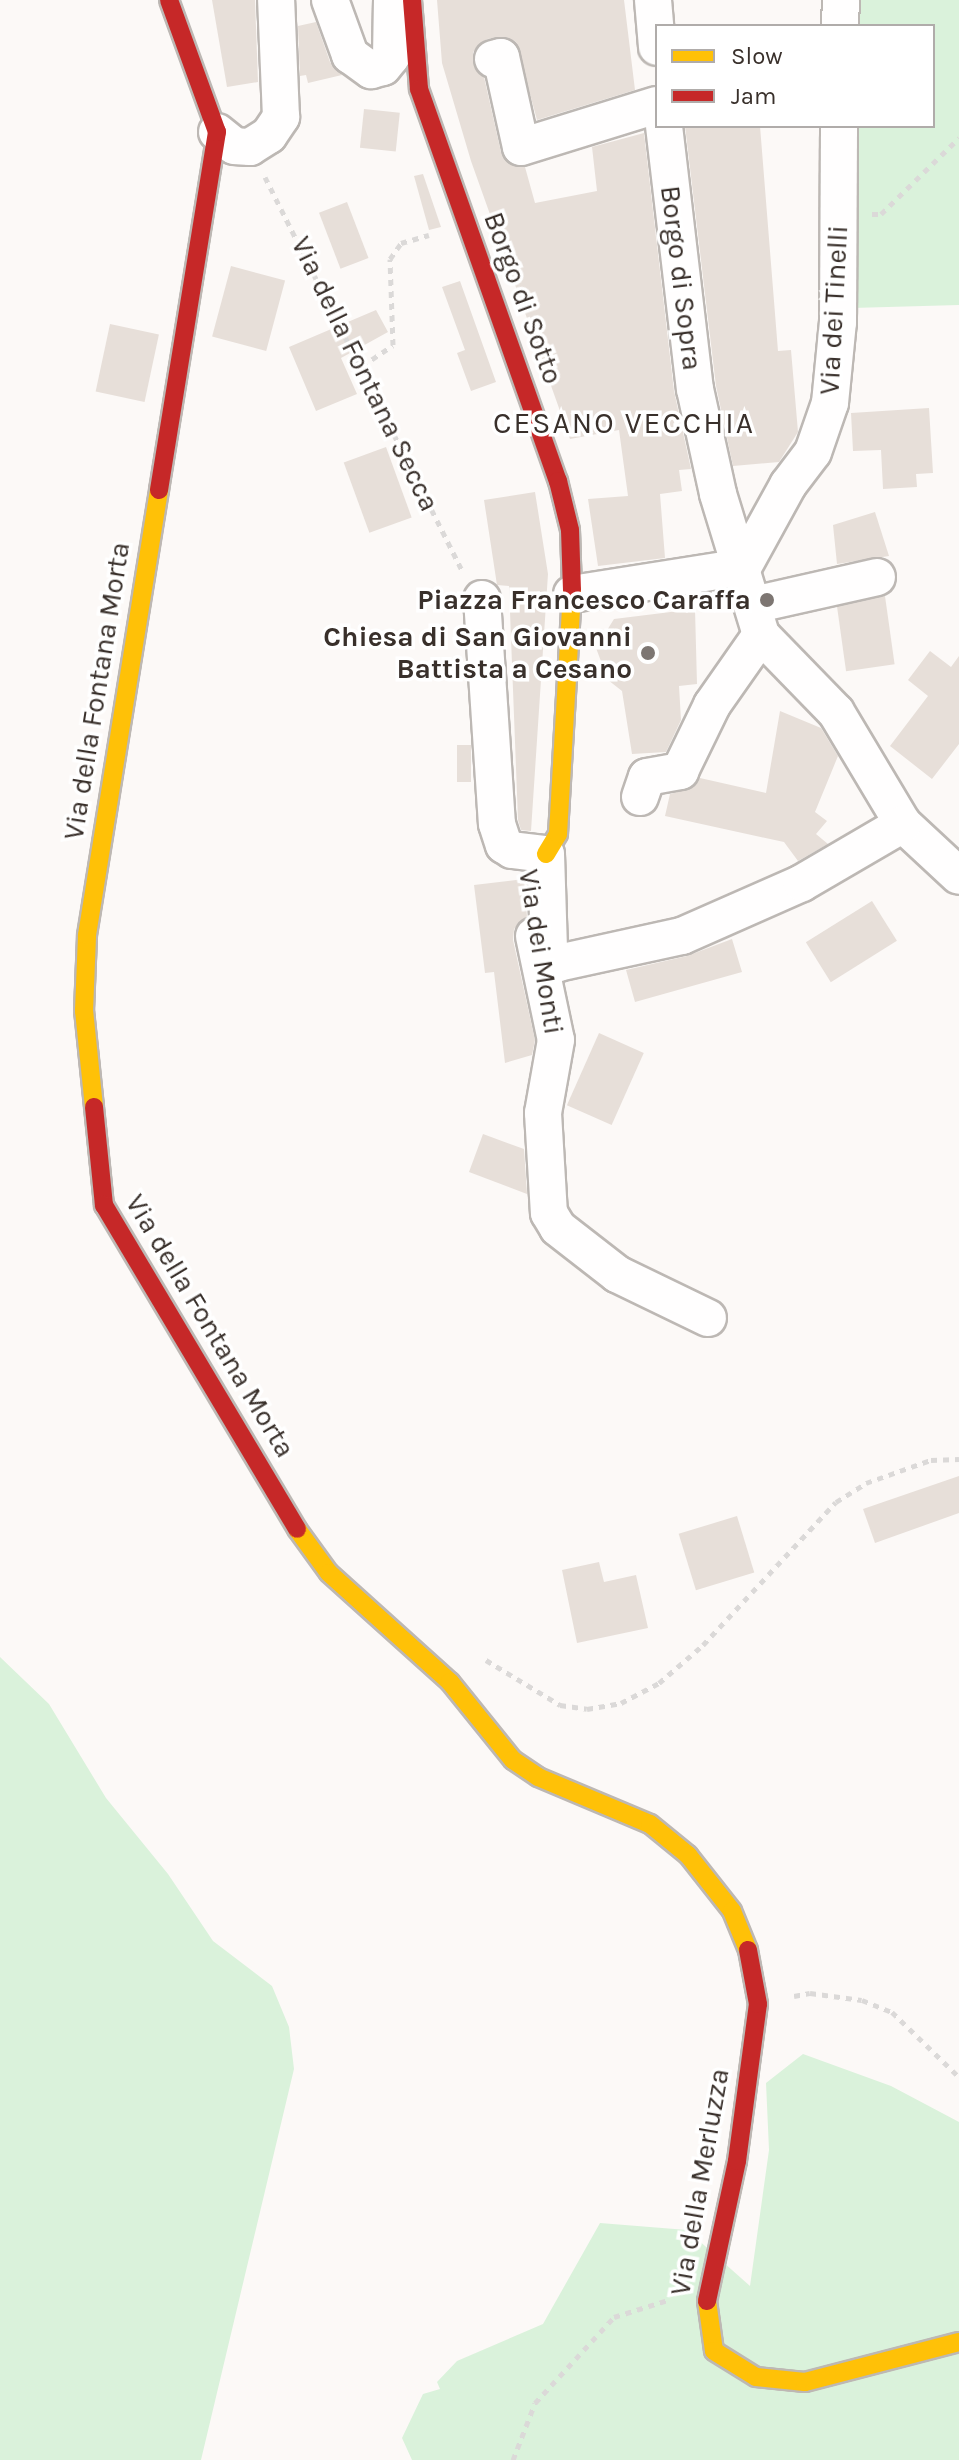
<!DOCTYPE html>
<style>
body{margin:0}
#map{position:relative;width:959px;height:2460px;overflow:hidden;background:#fcf9f7;font-family:Karla,sans-serif}
div>[style]{position:absolute}
.green>*{inset:0;background:#daf2db}
.building>*{inset:0;background:#e7dfd9;transform-origin:0 0}
.path>*{height:5px;margin-top:-2.5px;transform-origin:0;background:repeating-linear-gradient(90deg,#dbd9d8 0 6px,transparent 0 12px)}
.roads{filter:drop-shadow(2px 0 #bdb8b4) drop-shadow(-2px 0 #bdb8b4) drop-shadow(0 2px #bdb8b4) drop-shadow(0 -2px #bdb8b4)}
.street>*{height:36px;margin:-18px;padding:0 18px;transform-origin:18px;border-radius:18px;background:#fffefe}
.slow>*{height:18px;margin:-9px;padding:0 9px;transform-origin:9px;border-radius:9px;background:#ffc107}
.jam>*{height:18px;margin:-9px;padding:0 9px;transform-origin:9px;border-radius:9px;background:#c62828}
.dots>*{width:22px;height:22px;translate:-50% -50%;box-sizing:border-box;border:4px solid #fff;border-radius:50%}
span{translate:-50% -50%;white-space:nowrap;text-align:center;line-height:1.15;-webkit-text-stroke:7px #fff;paint-order:stroke}
.street-label{font-size:28px;color:#39302b}
.poi-label{font-size:28px;color:#39302b;font-weight:700}
.right{translate:-100% -50%;text-align:right}
.neighbourhood-label{font-size:30px;color:#39302b;letter-spacing:2px}
.legend{position:absolute;left:655px;top:24px;width:280px;height:104px;box-sizing:border-box;background:#fff;border:2px solid #b0acaa;margin:0;padding:10px 14px;list-style:none;font-size:24px;color:#39302b}
.legend li{display:flex;align-items:center;gap:16px;height:40px}
.legend b{width:40px;border:2px solid #b0acaa}
</style>
<div id="map">
<div class="green">
<div style="clip-path:polygon(855px 0,959px 0,959px 305px,852px 308px,853px 126px,933px 126px,933px 26px,853px 26px)"></div>
<div style="clip-path:polygon(0 1657px,49px 1704px,106px 1798px,168px 1874px,213px 1941px,272px 1986px,289px 2027px,294px 2069px,201px 2460px,0 2460px)"></div>
<div style="clip-path:polygon(803px 2054px,891px 2086px,959px 2122px,959px 2460px,412px 2460px,402px 2438px,423px 2394px,440px 2389px,437px 2382px,457px 2361px,543px 2324px,600px 2223px,687px 2230px,750px 2286px,769px 2150px,766px 2083px)"></div>
</div>
<div class="building">
<div style="clip-path:polygon(212px 0,255px 0,258px 82px,227px 87px)"></div>
<div style="clip-path:polygon(437px 0,624px 0,635px 90px,537px 120px,516px 42px,506px 37px,487px 39px,473px 52px,473px 63px,484px 77px,501px 152px,507px 162px,525px 167px,535px 203px,597px 191px,592px 147px,644px 133px,674px 391px,691px 469px,679px 470px,682px 491px,660px 494px,665px 558px,598px 566px,588px 499px,628px 496px,619px 430px,570px 439px,471px 161px,442px 63px)"></div>
<div style="clip-path:polygon(316px 22px,330px 62px,342px 75px,308px 83px,306px 75px,300px 76px,298px 26px)"></div>
<div style="left:364px;top:109px;width:36px;height:39px;rotate:6deg"></div>
<div style="clip-path:polygon(685px 126px,760px 126px,778px 351px,791px 350px,798px 432px,779px 462px,733px 466px,716px 386px)"></div>
<div style="clip-path:polygon(423px 174px,441px 227px,429px 230px,414px 176px)"></div>
<div style="left:347px;top:202px;width:60px;height:30px;rotate:69deg"></div>
<div style="left:231px;top:266px;width:56px;height:73px;rotate:15deg"></div>
<div style="clip-path:polygon(460px 281px,496px 382px,471px 391px,457px 353px,465px 350px,442px 287px)"></div>
<div style="clip-path:polygon(376px 310px,388px 332px,341px 358px,357px 394px,316px 411px,289px 347px)"></div>
<div style="left:110px;top:324px;width:50px;height:69px;rotate:12deg"></div>
<div style="clip-path:polygon(929px 408px,933px 473px,916px 474px,917px 487px,883px 489px,881px 450px,853px 451px,851px 413px)"></div>
<div style="left:386px;top:447px;width:75px;height:45px;rotate:70deg"></div>
<div style="clip-path:polygon(535px 492px,548px 574px,531px 831px,521px 830px,518px 820px,509px 586px,497px 585px,484px 500px)"></div>
<div style="clip-path:polygon(875px 512px,889px 556px,837px 564px,833px 525px)"></div>
<div style="left:885px;top:596px;width:69px;height:49px;rotate:82deg"></div>
<div style="clip-path:polygon(695px 609px,697px 684px,679px 686px,681px 720px,666px 752px,632px 754px,622px 691px,608px 680px,596px 648px,614px 619px)"></div>
<div style="clip-path:polygon(930px 651px,951px 667px,959px 656px,959px 744px,932px 779px,890px 746px,928px 696px,908px 680px)"></div>
<div style="clip-path:polygon(780px 711px,821px 728px,838px 756px,815px 812px,827px 821px,816px 834px,828px 844px,798px 861px,784px 842px,665px 816px,670px 794px,692px 788px,700px 778px,766px 793px)"></div>
<div style="left:457px;top:745px;width:14px;height:37px"></div>
<div style="clip-path:polygon(524px 879px,527px 917px,514px 929px,513px 940px,535px 1040px,532px 1055px,505px 1063px,494px 972px,485px 973px,474px 885px)"></div>
<div style="left:872px;top:901px;width:47px;height:78px;rotate:58deg"></div>
<div style="clip-path:polygon(732px 939px,742px 972px,635px 1002px,626px 970px,687px 956px)"></div>
<div style="left:599px;top:1033px;width:49px;height:79px;rotate:24deg"></div>
<div style="clip-path:polygon(483px 1134px,524px 1149px,527px 1194px,469px 1172px)"></div>
<div style="clip-path:polygon(959px 1476px,959px 1513px,875px 1543px,863px 1509px)"></div>
<div style="left:737px;top:1516px;width:59px;height:61px;rotate:73deg"></div>
<div style="clip-path:polygon(599px 1562px,604px 1582px,636px 1575px,648px 1628px,577px 1643px,562px 1570px)"></div>
</div>
<div class="path">
<div style="left:265px;top:177px;width:442px;rotate:63.4deg"></div>
<div style="left:872px;top:214px;width:9px"></div>
<div style="left:881px;top:214px;width:109px;rotate:-44.3deg"></div>
<div style="left:362px;top:366px;width:37px;rotate:-34deg"></div>
<div style="left:393px;top:345px;width:86px;rotate:-92deg"></div>
<div style="left:390px;top:259px;width:19px;rotate:-55deg"></div>
<div style="left:401px;top:243px;width:29px;rotate:-16deg"></div>
<div style="left:486px;top:1660px;width:87px;rotate:31.3deg"></div>
<div style="left:560px;top:1705px;width:27px;rotate:8deg"></div>
<div style="left:587px;top:1709px;width:35px;rotate:-10deg"></div>
<div style="left:621px;top:1703px;width:43px;rotate:-27.8deg"></div>
<div style="left:659px;top:1683px;width:58px;rotate:-40.8deg"></div>
<div style="left:703px;top:1645px;width:195px;rotate:-47.1deg"></div>
<div style="left:836px;top:1502px;width:36px;rotate:-32deg"></div>
<div style="left:866px;top:1483px;width:69px;rotate:-19.5deg"></div>
<div style="left:931px;top:1460px;width:28px;rotate:-2deg"></div>
<div style="left:794px;top:1996px;width:16px;rotate:-11deg"></div>
<div style="left:810px;top:1993px;width:52px;rotate:7.7deg"></div>
<div style="left:862px;top:2000px;width:32px;rotate:22deg"></div>
<div style="left:892px;top:2012px;width:93px;rotate:44.1deg"></div>
<div style="left:513px;top:2460px;width:61px;rotate:-68.9deg"></div>
<div style="left:535px;top:2403px;width:117px;rotate:-47.4deg"></div>
<div style="left:614px;top:2317px;width:57px;rotate:-17.5deg"></div>
</div>
<div class="roads">
<div class="street">
<div style="left:330px;top:0;width:59px;rotate:70deg"></div>
<div style="left:350px;top:55px;width:26px;rotate:36deg"></div>
<div style="left:371px;top:70px;width:12px;rotate:-14deg"></div>
<div style="left:383px;top:67px;width:13px;rotate:-51deg"></div>
<div style="left:391px;top:57px;width:57px;rotate:-89deg"></div>
<div style="left:653px;top:0;width:47px;rotate:85.1deg"></div>
<div style="left:840px;top:26px;width:26px;rotate:-88deg"></div>
<div style="left:493px;top:59px;width:8px;rotate:-14deg"></div>
<div style="left:501px;top:57px;width:92px;rotate:77.5deg"></div>
<div style="left:521px;top:147px;width:142px;rotate:-17.2deg"></div>
<div style="left:664px;top:126px;width:265px;rotate:83.3deg"></div>
<div style="left:695px;top:389px;width:107px;rotate:77.6deg"></div>
<div style="left:718px;top:494px;width:147px;rotate:73deg"></div>
<div style="left:761px;top:635px;width:107px;rotate:45.8deg"></div>
<div style="left:836px;top:712px;width:131px;rotate:59.1deg"></div>
<div style="left:903px;top:824px;width:76px;rotate:42.9deg"></div>
<div style="left:217px;top:132px;width:22px;rotate:39deg"></div>
<div style="left:234px;top:146px;width:16px;rotate:4deg"></div>
<div style="left:250px;top:147px;width:22px;rotate:-32deg"></div>
<div style="left:269px;top:135px;width:22px;rotate:-56deg"></div>
<div style="left:281px;top:117px;width:117px;rotate:-92.4deg"></div>
<div style="left:743px;top:567px;width:94px;rotate:-61.2deg"></div>
<div style="left:788px;top:485px;width:41px;rotate:-52.9deg"></div>
<div style="left:813px;top:452px;width:52px;rotate:-70.9deg"></div>
<div style="left:830px;top:403px;width:81px;rotate:-84.4deg"></div>
<div style="left:838px;top:322px;width:196px;rotate:-89.7deg"></div>
<div style="left:572px;top:594px;width:173px;rotate:-9deg"></div>
<div style="left:482px;top:599px;width:225px;rotate:86.2deg"></div>
<div style="left:497px;top:824px;width:22px;rotate:72deg"></div>
<div style="left:504px;top:845px;width:9px;rotate:32deg"></div>
<div style="left:512px;top:850px;width:34px;rotate:7deg"></div>
<div style="left:546px;top:854px;width:95px;rotate:88.2deg"></div>
<div style="left:549px;top:949px;width:17px;rotate:57deg"></div>
<div style="left:558px;top:963px;width:127px;rotate:-12.3deg"></div>
<div style="left:682px;top:936px;width:131px;rotate:-23.8deg"></div>
<div style="left:802px;top:883px;width:117px;rotate:-30.3deg"></div>
<div style="left:753px;top:605px;width:127px;rotate:-12.7deg"></div>
<div style="left:640px;top:797px;width:21px;rotate:-71deg"></div>
<div style="left:647px;top:777px;width:34px;rotate:-10deg"></div>
<div style="left:680px;top:771px;width:73px;rotate:-64.1deg"></div>
<div style="left:712px;top:705px;width:85px;rotate:-55deg"></div>
<div style="left:534px;top:936px;width:106px;rotate:78.1deg"></div>
<div style="left:556px;top:1040px;width:74px;rotate:100.1deg"></div>
<div style="left:543px;top:1113px;width:100px;rotate:86.6deg"></div>
<div style="left:549px;top:1213px;width:17px;rotate:59deg"></div>
<div style="left:558px;top:1228px;width:75px;rotate:37.9deg"></div>
<div style="left:617px;top:1274px;width:101px;rotate:25.8deg"></div>
</div>
<div class="slow">
<div style="left:546px;top:854px;width:23px;rotate:-59deg"></div>
<div style="left:558px;top:834px;width:244px;rotate:-86.7deg"></div>
<div style="left:94px;top:1107px;width:97px;rotate:-95.9deg"></div>
<div style="left:84px;top:1011px;width:76px;rotate:-87.7deg"></div>
<div style="left:87px;top:935px;width:451px;rotate:-80.8deg"></div>
<div style="left:297px;top:1529px;width:54px;rotate:54deg"></div>
<div style="left:329px;top:1573px;width:163px;rotate:42deg"></div>
<div style="left:450px;top:1682px;width:100px;rotate:51.1deg"></div>
<div style="left:513px;top:1760px;width:30px;rotate:34deg"></div>
<div style="left:538px;top:1777px;width:121px;rotate:22.8deg"></div>
<div style="left:650px;top:1824px;width:49px;rotate:39.2deg"></div>
<div style="left:688px;top:1855px;width:71px;rotate:51.8deg"></div>
<div style="left:732px;top:1911px;width:42px;rotate:67.7deg"></div>
<div style="left:707px;top:2301px;width:50px;rotate:82deg"></div>
<div style="left:714px;top:2351px;width:49px;rotate:31.8deg"></div>
<div style="left:756px;top:2377px;width:49px;rotate:5.8deg"></div>
<div style="left:805px;top:2382px;width:159px;rotate:-14.6deg"></div>
</div>
<div class="jam">
<div style="left:412px;top:0;width:89px;rotate:85.5deg"></div>
<div style="left:419px;top:89px;width:416px;rotate:70.5deg"></div>
<div style="left:558px;top:481px;width:50px;rotate:76.2deg"></div>
<div style="left:570px;top:530px;width:60px;rotate:88.1deg"></div>
<div style="left:159px;top:490px;width:363px;rotate:-80.8deg"></div>
<div style="left:217px;top:132px;width:140px;rotate:-110deg"></div>
<div style="left:94px;top:1107px;width:99px;rotate:84.2deg"></div>
<div style="left:104px;top:1205px;width:377px;rotate:59.2deg"></div>
<div style="left:707px;top:2301px;width:143px;rotate:-77.9deg"></div>
<div style="left:737px;top:2161px;width:158px;rotate:-82.4deg"></div>
<div style="left:758px;top:2004px;width:55px;rotate:-100.5deg"></div>
</div>
</div>
<div class="dots">
<div style="left:767px;top:600px;background:#7d7672"></div>
<div style="left:648px;top:653px;background:#7d7672"></div>
</div>
<div class="street-label">
<span style="left:681px;top:278px;rotate:83deg">Borgo di Sopra</span>
<span style="left:523px;top:298px;rotate:70deg">Borgo di Sotto</span>
<span style="left:834px;top:310px;rotate:-87deg">Via dei Tinelli</span>
<span style="left:365px;top:374px;rotate:64deg">Via della Fontana Secca</span>
<span style="left:97px;top:691px;rotate:-81deg">Via della Fontana Morta</span>
<span style="left:541px;top:952px;rotate:81deg">Via dei Monti</span>
<span style="left:210px;top:1326px;rotate:59deg">Via della Fontana Morta</span>
<span style="left:700px;top:2182px;rotate:-80deg">Via della Merluzza</span>
</div>
<div class="poi-label">
<span class="right" style="left:751px;top:600px">Piazza Francesco Caraffa</span>
<span class="right" style="left:632px;top:653px">Chiesa di San Giovanni<br>Battista a Cesano</span>
</div>
<div class="neighbourhood-label">
<span style="left:624px;top:423px">CESANO VECCHIA</span>
</div>
<ul class="legend">
<li><b style="height:10px;background:#ffc107"></b>Slow</li>
<li><b style="height:10px;background:#c62828"></b>Jam</li>
</ul>
</div>
